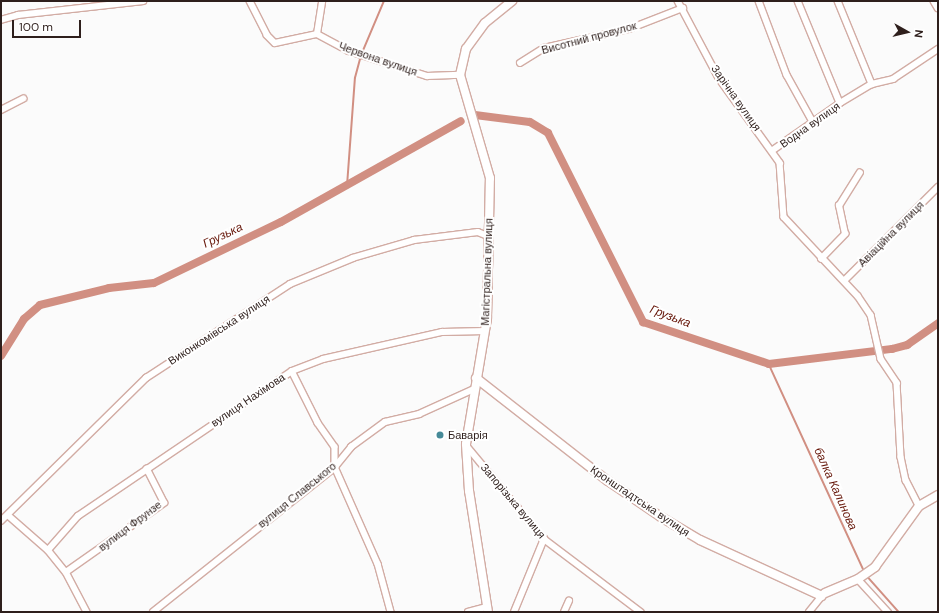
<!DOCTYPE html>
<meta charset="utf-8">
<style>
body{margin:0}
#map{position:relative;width:939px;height:613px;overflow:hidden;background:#fbfbfb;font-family:"DM Sans",sans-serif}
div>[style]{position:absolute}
.stream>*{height:1.5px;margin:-0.75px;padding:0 0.75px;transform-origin:0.75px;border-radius:0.75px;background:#d18f82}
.river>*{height:8px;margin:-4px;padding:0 4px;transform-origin:4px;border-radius:4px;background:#d18f82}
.roads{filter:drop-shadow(1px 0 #d2aca4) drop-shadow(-1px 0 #d2aca4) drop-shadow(0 1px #d2aca4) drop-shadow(0 -1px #d2aca4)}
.street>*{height:5.5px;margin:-2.75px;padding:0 2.75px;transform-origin:2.75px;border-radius:2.75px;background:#fff}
.secondary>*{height:8px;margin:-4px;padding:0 4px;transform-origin:4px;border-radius:4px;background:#fff}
.dots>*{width:11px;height:11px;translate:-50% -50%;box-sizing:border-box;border:2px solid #fff;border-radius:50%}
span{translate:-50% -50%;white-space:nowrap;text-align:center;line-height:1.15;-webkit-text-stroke:4px #fff;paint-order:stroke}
.street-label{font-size:11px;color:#2e1f1c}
.poi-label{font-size:11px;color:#2e1f1c}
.left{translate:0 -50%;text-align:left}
.water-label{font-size:12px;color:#66170a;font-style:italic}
.frame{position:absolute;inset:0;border:2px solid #2e1f1c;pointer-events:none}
.north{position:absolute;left:887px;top:12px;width:40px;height:40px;-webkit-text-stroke:3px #fff;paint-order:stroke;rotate:98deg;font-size:11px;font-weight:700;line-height:16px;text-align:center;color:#2e1f1c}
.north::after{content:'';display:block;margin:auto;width:14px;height:18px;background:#2e1f1c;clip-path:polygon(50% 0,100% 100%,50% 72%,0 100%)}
.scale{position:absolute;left:12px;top:20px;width:69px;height:18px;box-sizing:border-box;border:2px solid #2e1f1c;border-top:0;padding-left:5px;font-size:12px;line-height:14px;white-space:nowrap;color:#2e1f1c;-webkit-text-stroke:3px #fff;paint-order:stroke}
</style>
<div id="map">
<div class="stream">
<div style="left:362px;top:53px;width:56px;rotate:-67.1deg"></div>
<div style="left:347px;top:186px;width:108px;rotate:-85.8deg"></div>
<div style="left:355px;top:78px;width:23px;rotate:-75deg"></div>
<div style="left:769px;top:364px;width:228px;rotate:65.3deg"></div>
<div style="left:867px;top:576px;width:48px;rotate:48.4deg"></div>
</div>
<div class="river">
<div style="left:475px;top:115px;width:55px;rotate:7.3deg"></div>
<div style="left:530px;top:122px;width:21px;rotate:31deg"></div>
<div style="left:548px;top:133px;width:212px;rotate:63.3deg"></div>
<div style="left:643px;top:322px;width:133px;rotate:18.4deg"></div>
<div style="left:769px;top:364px;width:124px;rotate:-7deg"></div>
<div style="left:892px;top:349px;width:16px;rotate:-15deg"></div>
<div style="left:907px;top:345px;width:38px;rotate:-35deg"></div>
<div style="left:1px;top:356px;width:44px;rotate:-58.1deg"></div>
<div style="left:24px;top:319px;width:21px;rotate:-41deg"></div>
<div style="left:40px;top:305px;width:71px;rotate:-13.8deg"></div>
<div style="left:109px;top:288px;width:45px;rotate:-6.3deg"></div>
<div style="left:154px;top:283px;width:141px;rotate:-25.7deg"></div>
<div style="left:281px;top:222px;width:206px;rotate:-29.3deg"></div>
</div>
<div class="roads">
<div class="street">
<div style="left:250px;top:1px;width:38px;rotate:63deg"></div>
<div style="left:267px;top:35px;width:11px;rotate:45deg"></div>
<div style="left:275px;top:43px;width:43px;rotate:-12.1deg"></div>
<div style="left:317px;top:34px;width:36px;rotate:28deg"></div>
<div style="left:349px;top:51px;width:82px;rotate:17.8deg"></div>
<div style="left:427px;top:76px;width:33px;rotate:-2deg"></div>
<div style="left:678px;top:1px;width:87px;rotate:62deg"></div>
<div style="left:719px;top:78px;width:105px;rotate:54.3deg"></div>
<div style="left:780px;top:163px;width:54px;rotate:85.8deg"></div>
<div style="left:784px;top:217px;width:108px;rotate:46.9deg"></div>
<div style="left:858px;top:296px;width:23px;rotate:56deg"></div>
<div style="left:871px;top:315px;width:45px;rotate:77.2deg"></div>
<div style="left:881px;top:359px;width:29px;rotate:56deg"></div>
<div style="left:897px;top:383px;width:74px;rotate:86.9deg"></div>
<div style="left:901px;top:457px;width:24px;rotate:78deg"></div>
<div style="left:906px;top:480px;width:29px;rotate:63deg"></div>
<div style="left:759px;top:1px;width:79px;rotate:69.3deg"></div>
<div style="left:787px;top:75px;width:54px;rotate:61deg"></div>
<div style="left:798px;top:1px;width:110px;rotate:67.6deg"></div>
<div style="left:838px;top:1px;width:90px;rotate:67.7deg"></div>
<div style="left:934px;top:1px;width:8px;rotate:60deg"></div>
<div style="left:1px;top:20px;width:18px;rotate:-16deg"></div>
<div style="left:18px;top:15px;width:126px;rotate:-6.4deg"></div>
<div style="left:317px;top:34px;width:33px;rotate:-81deg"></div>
<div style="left:520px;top:63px;width:28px;rotate:-32deg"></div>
<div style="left:544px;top:48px;width:87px;rotate:-12.6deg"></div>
<div style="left:629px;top:29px;width:58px;rotate:-21.3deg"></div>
<div style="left:1px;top:110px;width:25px;rotate:-27deg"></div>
<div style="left:773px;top:150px;width:82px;rotate:-35deg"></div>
<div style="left:840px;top:103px;width:37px;rotate:-31deg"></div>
<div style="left:872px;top:84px;width:22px;rotate:-13deg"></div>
<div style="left:893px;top:79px;width:54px;rotate:-33.7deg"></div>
<div style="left:821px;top:259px;width:35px;rotate:-46deg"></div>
<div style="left:845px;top:234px;width:29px;rotate:-102deg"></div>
<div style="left:839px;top:206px;width:39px;rotate:-58deg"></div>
<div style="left:844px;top:281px;width:133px;rotate:-45deg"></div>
<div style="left:292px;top:371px;width:58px;rotate:63.4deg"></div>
<div style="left:318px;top:423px;width:29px;rotate:55deg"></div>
<div style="left:335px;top:447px;width:20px;rotate:90deg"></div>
<div style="left:335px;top:467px;width:106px;rotate:66.1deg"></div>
<div style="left:378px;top:564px;width:50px;rotate:74.8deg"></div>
<div style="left:466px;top:445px;width:122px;rotate:50.3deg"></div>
<div style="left:544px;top:539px;width:121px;rotate:37deg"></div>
<div style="left:8px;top:515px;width:53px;rotate:41.2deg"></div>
<div style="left:48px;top:550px;width:28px;rotate:51deg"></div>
<div style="left:66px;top:572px;width:45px;rotate:62.3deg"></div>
<div style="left:1px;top:521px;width:204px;rotate:-44.6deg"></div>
<div style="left:146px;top:378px;width:172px;rotate:-33.1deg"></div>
<div style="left:290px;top:284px;width:68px;rotate:-22.4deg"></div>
<div style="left:353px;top:258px;width:64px;rotate:-16.4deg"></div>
<div style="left:414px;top:240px;width:64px;rotate:-7.1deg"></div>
<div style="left:478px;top:232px;width:11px;rotate:22deg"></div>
<div style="left:48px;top:550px;width:45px;rotate:-48.6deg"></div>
<div style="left:78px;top:516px;width:258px;rotate:-34.1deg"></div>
<div style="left:292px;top:371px;width:33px;rotate:-21deg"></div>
<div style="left:323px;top:359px;width:122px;rotate:-12.8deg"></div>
<div style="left:442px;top:332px;width:43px;rotate:-1.3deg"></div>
<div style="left:66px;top:572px;width:120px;rotate:-35.1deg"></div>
<div style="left:164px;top:503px;width:38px;rotate:-117deg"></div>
<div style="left:858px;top:579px;width:45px;rotate:47.7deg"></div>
<div style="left:153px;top:612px;width:233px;rotate:-38.5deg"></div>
<div style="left:335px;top:467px;width:26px;rotate:-51deg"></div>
<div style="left:351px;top:447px;width:42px;rotate:-36.3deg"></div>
<div style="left:385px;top:422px;width:35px;rotate:-13deg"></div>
<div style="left:419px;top:414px;width:60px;rotate:-24.4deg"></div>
<div style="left:468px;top:612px;width:20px;rotate:-15deg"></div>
<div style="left:514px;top:612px;width:79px;rotate:-67.7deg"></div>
<div style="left:564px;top:612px;width:12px;rotate:-66deg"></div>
<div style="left:809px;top:612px;width:22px;rotate:-51deg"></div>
</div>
<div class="secondary">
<div style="left:476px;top:378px;width:167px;rotate:38deg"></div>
<div style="left:608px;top:481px;width:64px;rotate:34.2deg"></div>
<div style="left:661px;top:517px;width:45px;rotate:30.5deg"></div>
<div style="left:700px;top:540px;width:134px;rotate:24.7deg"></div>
<div style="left:825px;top:593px;width:36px;rotate:-23deg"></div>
<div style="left:858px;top:579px;width:21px;rotate:-35deg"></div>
<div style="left:875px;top:567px;width:75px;rotate:-54.2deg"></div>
<div style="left:919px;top:506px;width:22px;rotate:-30deg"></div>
<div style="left:488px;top:612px;width:122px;rotate:-98.9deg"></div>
<div style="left:469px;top:491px;width:47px;rotate:-93.7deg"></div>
<div style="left:466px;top:444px;width:128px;rotate:-80.5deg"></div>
<div style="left:487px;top:318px;width:140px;rotate:-88.8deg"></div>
<div style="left:490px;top:178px;width:107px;rotate:-106.2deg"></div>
<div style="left:460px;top:75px;width:27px;rotate:-77deg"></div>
<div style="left:466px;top:49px;width:32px;rotate:-54deg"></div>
<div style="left:485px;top:23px;width:35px;rotate:-39deg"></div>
</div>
</div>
<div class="dots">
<div style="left:440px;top:435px;background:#468a98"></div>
</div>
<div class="street-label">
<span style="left:589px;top:38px;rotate:-15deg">Висотний провулок</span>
<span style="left:378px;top:59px;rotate:19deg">Червона вулиця</span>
<span style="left:736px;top:98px;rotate:55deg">Зарічна вулиця</span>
<span style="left:810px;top:125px;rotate:-35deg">Водна вулиця</span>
<span style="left:891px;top:234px;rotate:-45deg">Авіаційна вулиця</span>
<span style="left:487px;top:272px;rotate:-88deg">Магістральна вулиця</span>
<span style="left:219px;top:330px;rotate:-33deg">Виконкомівська вулиця</span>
<span style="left:248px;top:400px;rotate:-34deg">вулиця Нахімова</span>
<span style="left:297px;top:495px;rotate:-39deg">вулиця Славського</span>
<span style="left:513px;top:501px;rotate:50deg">Запорізька вулиця</span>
<span style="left:640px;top:501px;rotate:34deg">Кронштадтська вулиця</span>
<span style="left:130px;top:526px;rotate:-37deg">вулиця Фрунзе</span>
</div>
<div class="poi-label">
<span class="left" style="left:448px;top:435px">Баварія</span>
</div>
<div class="water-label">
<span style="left:223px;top:236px;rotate:-26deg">Грузька</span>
<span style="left:670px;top:317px;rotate:21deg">Грузька</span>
<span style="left:835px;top:489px;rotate:66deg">балка Калинова</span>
</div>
<div class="frame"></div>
<div class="north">N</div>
<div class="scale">100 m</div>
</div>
